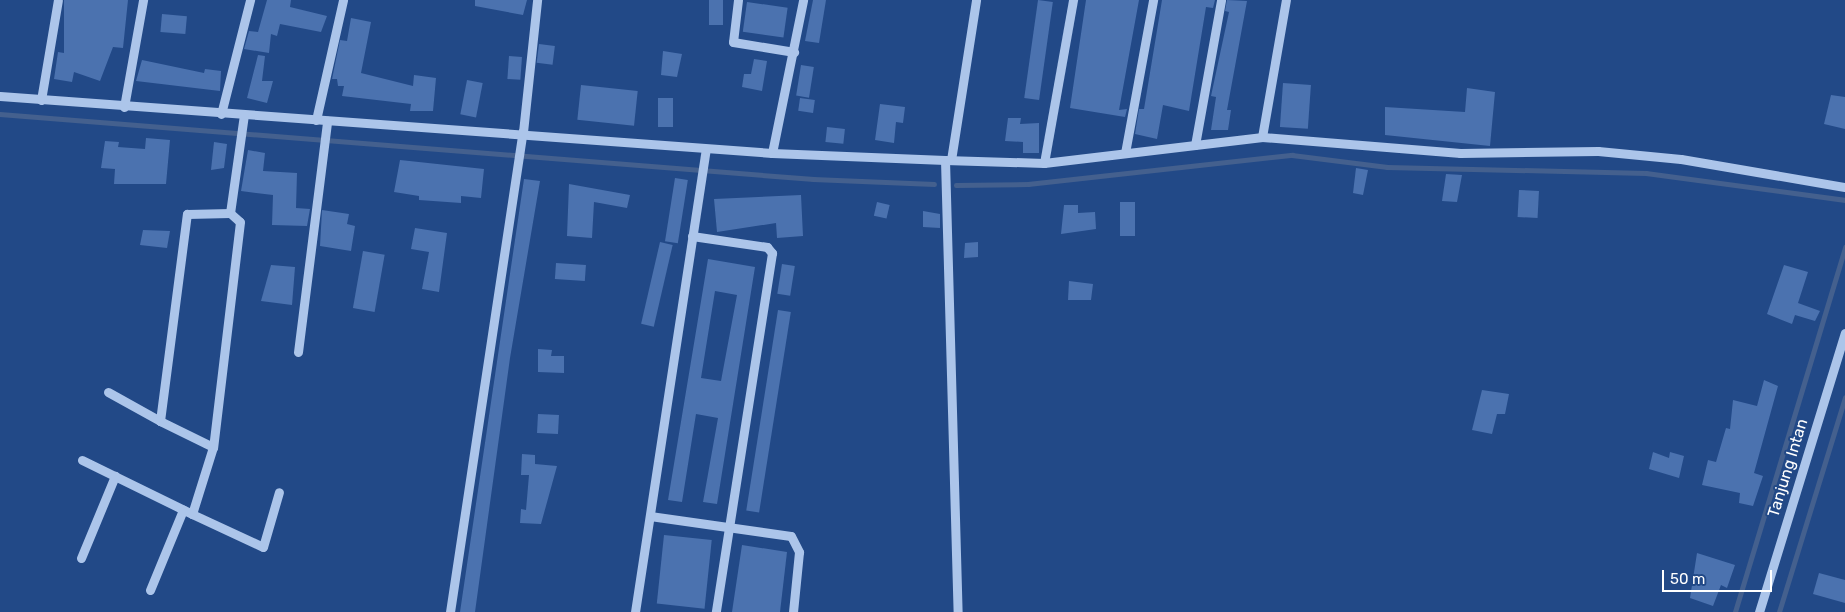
<!DOCTYPE html>
<style>
body{margin:0}
#map{position:relative;width:1845px;height:612px;overflow:hidden;background:#224987;font-family:Rubik,sans-serif}
div>[style]{position:absolute}
.stream>*{height:4.5px;margin:-2.25px;padding:0 2.25px;transform-origin:2.25px;border-radius:2.25px;background:#44608e}
.building>*{inset:0;background:#4b72af;transform-origin:0 0}
.minor>*{height:9px;margin:-4.5px;padding:0 4.5px;transform-origin:4.5px;border-radius:4.5px;background:#acc5ea}
span{translate:-50% -50%;white-space:nowrap;text-align:center;line-height:1.15;-webkit-text-stroke:4px #224987;paint-order:stroke}
.street-label{font-size:16px;color:#fff}
.scale{position:absolute;left:1662px;top:570px;width:110px;height:22px;box-sizing:border-box;border:2px solid #fff;border-top:0;padding-left:6px;font-size:15px;line-height:18px;white-space:nowrap;color:#fff;-webkit-text-stroke:4px #224987;paint-order:stroke}
</style>
<div id="map">
<div class="stream">
<div style="left:0;top:114px;width:816px;rotate:4.57deg"></div>
<div style="left:813px;top:179px;width:121px;rotate:2.4deg"></div>
<div style="left:956px;top:185px;width:72px;rotate:-0.8deg"></div>
<div style="left:1028px;top:184px;width:266px;rotate:-6.3deg"></div>
<div style="left:1292px;top:155px;width:96px;rotate:7.2deg"></div>
<div style="left:1387px;top:167px;width:259px;rotate:1.3deg"></div>
<div style="left:1646px;top:173px;width:201px;rotate:7.7deg"></div>
<div style="left:1735px;top:612px;width:381px;rotate:-73.2deg"></div>
<div style="left:1779px;top:612px;width:224px;rotate:-72.9deg"></div>
</div>
<div class="building">
<div style="clip-path:polygon(64px 0,128px 0,123px 48px,113px 47px,100px 81px,74px 72px,72px 82px,54px 79px,58px 52px,64px 53px)"></div>
<div style="clip-path:polygon(267px 0,291px 0,290px 7px,327px 16px,321px 32px,280px 24px,277px 36px,271px 34px,269px 53px,244px 49px,249px 31px,258px 32px)"></div>
<div style="clip-path:polygon(475px 0,527px 0,523px 15px,475px 6px)"></div>
<div style="left:709px;top:0;width:14px;height:25px"></div>
<div style="clip-path:polygon(813px 0,826px 0,819px 43px,805px 41px)"></div>
<div style="left:1038px;top:0;width:15px;height:99px;rotate:8deg"></div>
<div style="clip-path:polygon(1086px 0,1139px 0,1119px 110px,1127px 109px,1125px 117px,1070px 108px)"></div>
<div style="clip-path:polygon(1162px 0,1215px 0,1213px 8px,1206px 7px,1189px 111px,1163px 105px,1157px 139px,1135px 134px,1139px 109px,1144px 109px)"></div>
<div style="clip-path:polygon(1227px 0,1247px 1px,1227px 110px,1231px 110px,1228px 130px,1211px 130px,1216px 97px,1211px 96px,1229px 12px,1225px 11px)"></div>
<div style="left:747px;top:2px;width:41px;height:30px;rotate:8deg"></div>
<div style="left:162px;top:14px;width:25px;height:18px;rotate:5deg"></div>
<div style="clip-path:polygon(351px 18px,371px 22px,361px 73px,413px 86px,414px 75px,436px 78px,433px 111px,410px 111px,411px 104px,342px 96px,344px 86px,338px 86px,337px 79px,332px 79px,340px 40px,347px 41px)"></div>
<div style="left:539px;top:44px;width:16px;height:19px;rotate:7deg"></div>
<div style="clip-path:polygon(663px 51px,682px 54px,677px 77px,661px 75px)"></div>
<div style="clip-path:polygon(258px 55px,265px 56px,262px 81px,273px 81px,267px 103px,247px 98px)"></div>
<div style="left:509px;top:56px;width:13px;height:23px;rotate:4deg"></div>
<div style="clip-path:polygon(754px 59px,767px 61px,762px 91px,742px 87px,744px 74px,751px 74px)"></div>
<div style="clip-path:polygon(142px 60px,204px 73px,205px 69px,221px 71px,220px 91px,136px 81px)"></div>
<div style="left:801px;top:65px;width:13px;height:31px;rotate:9deg"></div>
<div style="left:467px;top:80px;width:16px;height:35px;rotate:11deg"></div>
<div style="left:1283px;top:83px;width:28px;height:44px;rotate:4deg"></div>
<div style="left:581px;top:85px;width:57px;height:35px;rotate:6deg"></div>
<div style="clip-path:polygon(1467px 88px,1495px 92px,1490px 146px,1385px 135px,1385px 107px,1465px 112px)"></div>
<div style="clip-path:polygon(1831px 95px,1845px 97px,1845px 129px,1824px 124px)"></div>
<div style="left:658px;top:98px;width:15px;height:29px"></div>
<div style="left:800px;top:98px;width:15px;height:13px;rotate:8deg"></div>
<div style="clip-path:polygon(880px 104px,905px 107px,903px 123px,896px 122px,894px 143px,875px 140px)"></div>
<div style="clip-path:polygon(1008px 118px,1021px 118px,1020px 124px,1039px 123px,1039px 153px,1023px 153px,1023px 142px,1005px 141px)"></div>
<div style="left:827px;top:127px;width:18px;height:15px;rotate:6deg"></div>
<div style="clip-path:polygon(146px 138px,170px 140px,166px 184px,114px 184px,115px 169px,101px 168px,105px 141px,119px 142px,118px 147px,145px 149px)"></div>
<div style="clip-path:polygon(214px 142px,227px 144px,224px 168px,211px 170px)"></div>
<div style="clip-path:polygon(248px 150px,265px 153px,263px 171px,297px 173px,296px 208px,310px 209px,307px 226px,272px 225px,273px 195px,241px 191px)"></div>
<div style="clip-path:polygon(400px 160px,484px 169px,481px 198px,461px 196px,461px 203px,419px 200px,419px 196px,394px 192px)"></div>
<div style="clip-path:polygon(1356px 168px,1368px 170px,1363px 195px,1353px 193px)"></div>
<div style="clip-path:polygon(1446px 174px,1462px 175px,1457px 202px,1442px 201px)"></div>
<div style="left:675px;top:178px;width:13px;height:64px;rotate:9deg"></div>
<div style="clip-path:polygon(524px 179px,540px 181px,510px 358px,475px 612px,460px 612px)"></div>
<div style="clip-path:polygon(569px 184px,630px 195px,627px 208px,594px 202px,592px 238px,567px 236px)"></div>
<div style="left:1519px;top:190px;width:20px;height:27px;rotate:3deg"></div>
<div style="clip-path:polygon(801px 195px,803px 236px,777px 238px,776px 223px,717px 232px,714px 199px)"></div>
<div style="left:877px;top:202px;width:13px;height:14px;rotate:13deg"></div>
<div style="left:1120px;top:202px;width:15px;height:34px"></div>
<div style="clip-path:polygon(1064px 205px,1078px 205px,1078px 213px,1095px 212px,1096px 229px,1061px 234px)"></div>
<div style="clip-path:polygon(322px 210px,349px 214px,347px 224px,355px 226px,351px 251px,320px 246px)"></div>
<div style="clip-path:polygon(923px 211px,940px 214px,940px 228px,923px 227px)"></div>
<div style="clip-path:polygon(415px 228px,447px 233px,439px 292px,422px 289px,429px 252px,411px 249px)"></div>
<div style="clip-path:polygon(143px 230px,170px 231px,167px 248px,140px 245px)"></div>
<div style="left:660px;top:242px;width:13px;height:84px;rotate:13deg"></div>
<div style="clip-path:polygon(978px 242px,978px 257px,964px 258px,965px 243px)"></div>
<div style="left:363px;top:251px;width:22px;height:58px;rotate:10deg"></div>
<div style="clip-path:polygon(evenodd,708px 259px,755px 267px,717px 504px,703px 502px,718px 418px,696px 414px,682px 502px,668px 500px,708px 259px,715px 291px,737px 295px,721px 381px,701px 378px,715px 291px)"></div>
<div style="left:556px;top:263px;width:30px;height:16px;rotate:4deg"></div>
<div style="left:782px;top:264px;width:13px;height:30px;rotate:9deg"></div>
<div style="clip-path:polygon(271px 265px,295px 267px,292px 305px,261px 301px)"></div>
<div style="clip-path:polygon(1784px 265px,1808px 272px,1798px 303px,1820px 311px,1815px 321px,1795px 315px,1792px 324px,1767px 314px)"></div>
<div style="clip-path:polygon(1069px 281px,1093px 284px,1091px 300px,1068px 300px)"></div>
<div style="left:778px;top:310px;width:13px;height:203px;rotate:9deg"></div>
<div style="clip-path:polygon(538px 349px,552px 350px,551px 356px,564px 356px,564px 373px,538px 372px)"></div>
<div style="clip-path:polygon(1764px 380px,1778px 386px,1754px 473px,1763px 476px,1753px 506px,1739px 503px,1740px 493px,1702px 485px,1708px 460px,1716px 462px,1726px 428px,1730px 429px,1733px 400px,1757px 406px)"></div>
<div style="clip-path:polygon(1482px 390px,1509px 394px,1505px 414px,1497px 414px,1492px 434px,1472px 430px)"></div>
<div style="left:538px;top:414px;width:21px;height:19px;rotate:3deg"></div>
<div style="clip-path:polygon(1653px 452px,1669px 458px,1670px 452px,1684px 456px,1679px 478px,1649px 469px)"></div>
<div style="clip-path:polygon(522px 454px,535px 455px,535px 464px,557px 466px,541px 524px,520px 523px,521px 509px,526px 510px,529px 475px,521px 475px)"></div>
<div style="left:664px;top:535px;width:48px;height:69px;rotate:6deg"></div>
<div style="clip-path:polygon(742px 545px,787px 552px,780px 612px,732px 612px)"></div>
<div style="clip-path:polygon(1697px 553px,1735px 565px,1727px 588px,1721px 585px,1713px 606px,1690px 598px)"></div>
<div style="clip-path:polygon(1819px 573px,1845px 580px,1845px 603px,1813px 594px)"></div>
</div>
<div class="minor">
<div style="left:738px;top:0;width:42px;rotate:96.8deg"></div>
<div style="left:733px;top:42px;width:62px;rotate:9.3deg"></div>
<div style="left:0;top:96px;width:774px;rotate:4.22deg"></div>
<div style="left:772px;top:153px;width:173px;rotate:2.3deg"></div>
<div style="left:945px;top:160px;width:99px;rotate:1.7deg"></div>
<div style="left:1044px;top:163px;width:220px;rotate:-6.8deg"></div>
<div style="left:1262px;top:137px;width:199px;rotate:4.6deg"></div>
<div style="left:1460px;top:153px;width:138px;rotate:-0.8deg"></div>
<div style="left:1598px;top:151px;width:83px;rotate:5.5deg"></div>
<div style="left:1681px;top:159px;width:166px;rotate:9.7deg"></div>
<div style="left:41px;top:100px;width:101px;rotate:-80.4deg"></div>
<div style="left:124px;top:107px;width:109px;rotate:-79.9deg"></div>
<div style="left:221px;top:114px;width:118px;rotate:-75.7deg"></div>
<div style="left:316px;top:120px;width:123px;rotate:-77.3deg"></div>
<div style="left:1262px;top:137px;width:139px;rotate:-80.1deg"></div>
<div style="left:1195px;top:145px;width:147px;rotate:-79.8deg"></div>
<div style="left:772px;top:153px;width:156px;rotate:-78.5deg"></div>
<div style="left:1125px;top:153px;width:156px;rotate:-79.6deg"></div>
<div style="left:945px;top:160px;width:452px;rotate:88.4deg"></div>
<div style="left:951px;top:160px;width:162px;rotate:-81.1deg"></div>
<div style="left:1044px;top:163px;width:166px;rotate:-79.9deg"></div>
<div style="left:230px;top:213px;width:13px;rotate:42deg"></div>
<div style="left:240px;top:222px;width:227px;rotate:96.8deg"></div>
<div style="left:213px;top:447px;width:70px;rotate:107.4deg"></div>
<div style="left:192px;top:514px;width:78px;rotate:24.9deg"></div>
<div style="left:263px;top:547px;width:57px;rotate:-73.8deg"></div>
<div style="left:692px;top:236px;width:76px;rotate:8.3deg"></div>
<div style="left:767px;top:247px;width:8px;rotate:50deg"></div>
<div style="left:772px;top:253px;width:363px;rotate:98.9deg"></div>
<div style="left:298px;top:352px;width:233px;rotate:-82.8deg"></div>
<div style="left:108px;top:392px;width:60px;rotate:29.1deg"></div>
<div style="left:160px;top:421px;width:209px;rotate:-82.6deg"></div>
<div style="left:187px;top:214px;width:43px;rotate:-1.3deg"></div>
<div style="left:230px;top:213px;width:99px;rotate:-81.9deg"></div>
<div style="left:160px;top:421px;width:59px;rotate:26.1deg"></div>
<div style="left:82px;top:460px;width:123px;rotate:26.1deg"></div>
<div style="left:650px;top:516px;width:142px;rotate:8.1deg"></div>
<div style="left:791px;top:536px;width:18px;rotate:63deg"></div>
<div style="left:799px;top:552px;width:60px;rotate:95.7deg"></div>
<div style="left:81px;top:558px;width:89px;rotate:-67.5deg"></div>
<div style="left:150px;top:590px;width:87px;rotate:-67.6deg"></div>
<div style="left:450px;top:612px;width:486px;rotate:-81.4deg"></div>
<div style="left:523px;top:132px;width:133px;rotate:-83.9deg"></div>
<div style="left:635px;top:612px;width:468px;rotate:-81.3deg"></div>
<div style="left:1759px;top:612px;width:292px;rotate:-72.9deg"></div>
</div>
<div class="street-label">
<span style="left:1788px;top:468px;rotate:-73deg">Tanjung Intan</span>
</div>
<div class="scale">50 m</div>
</div>
